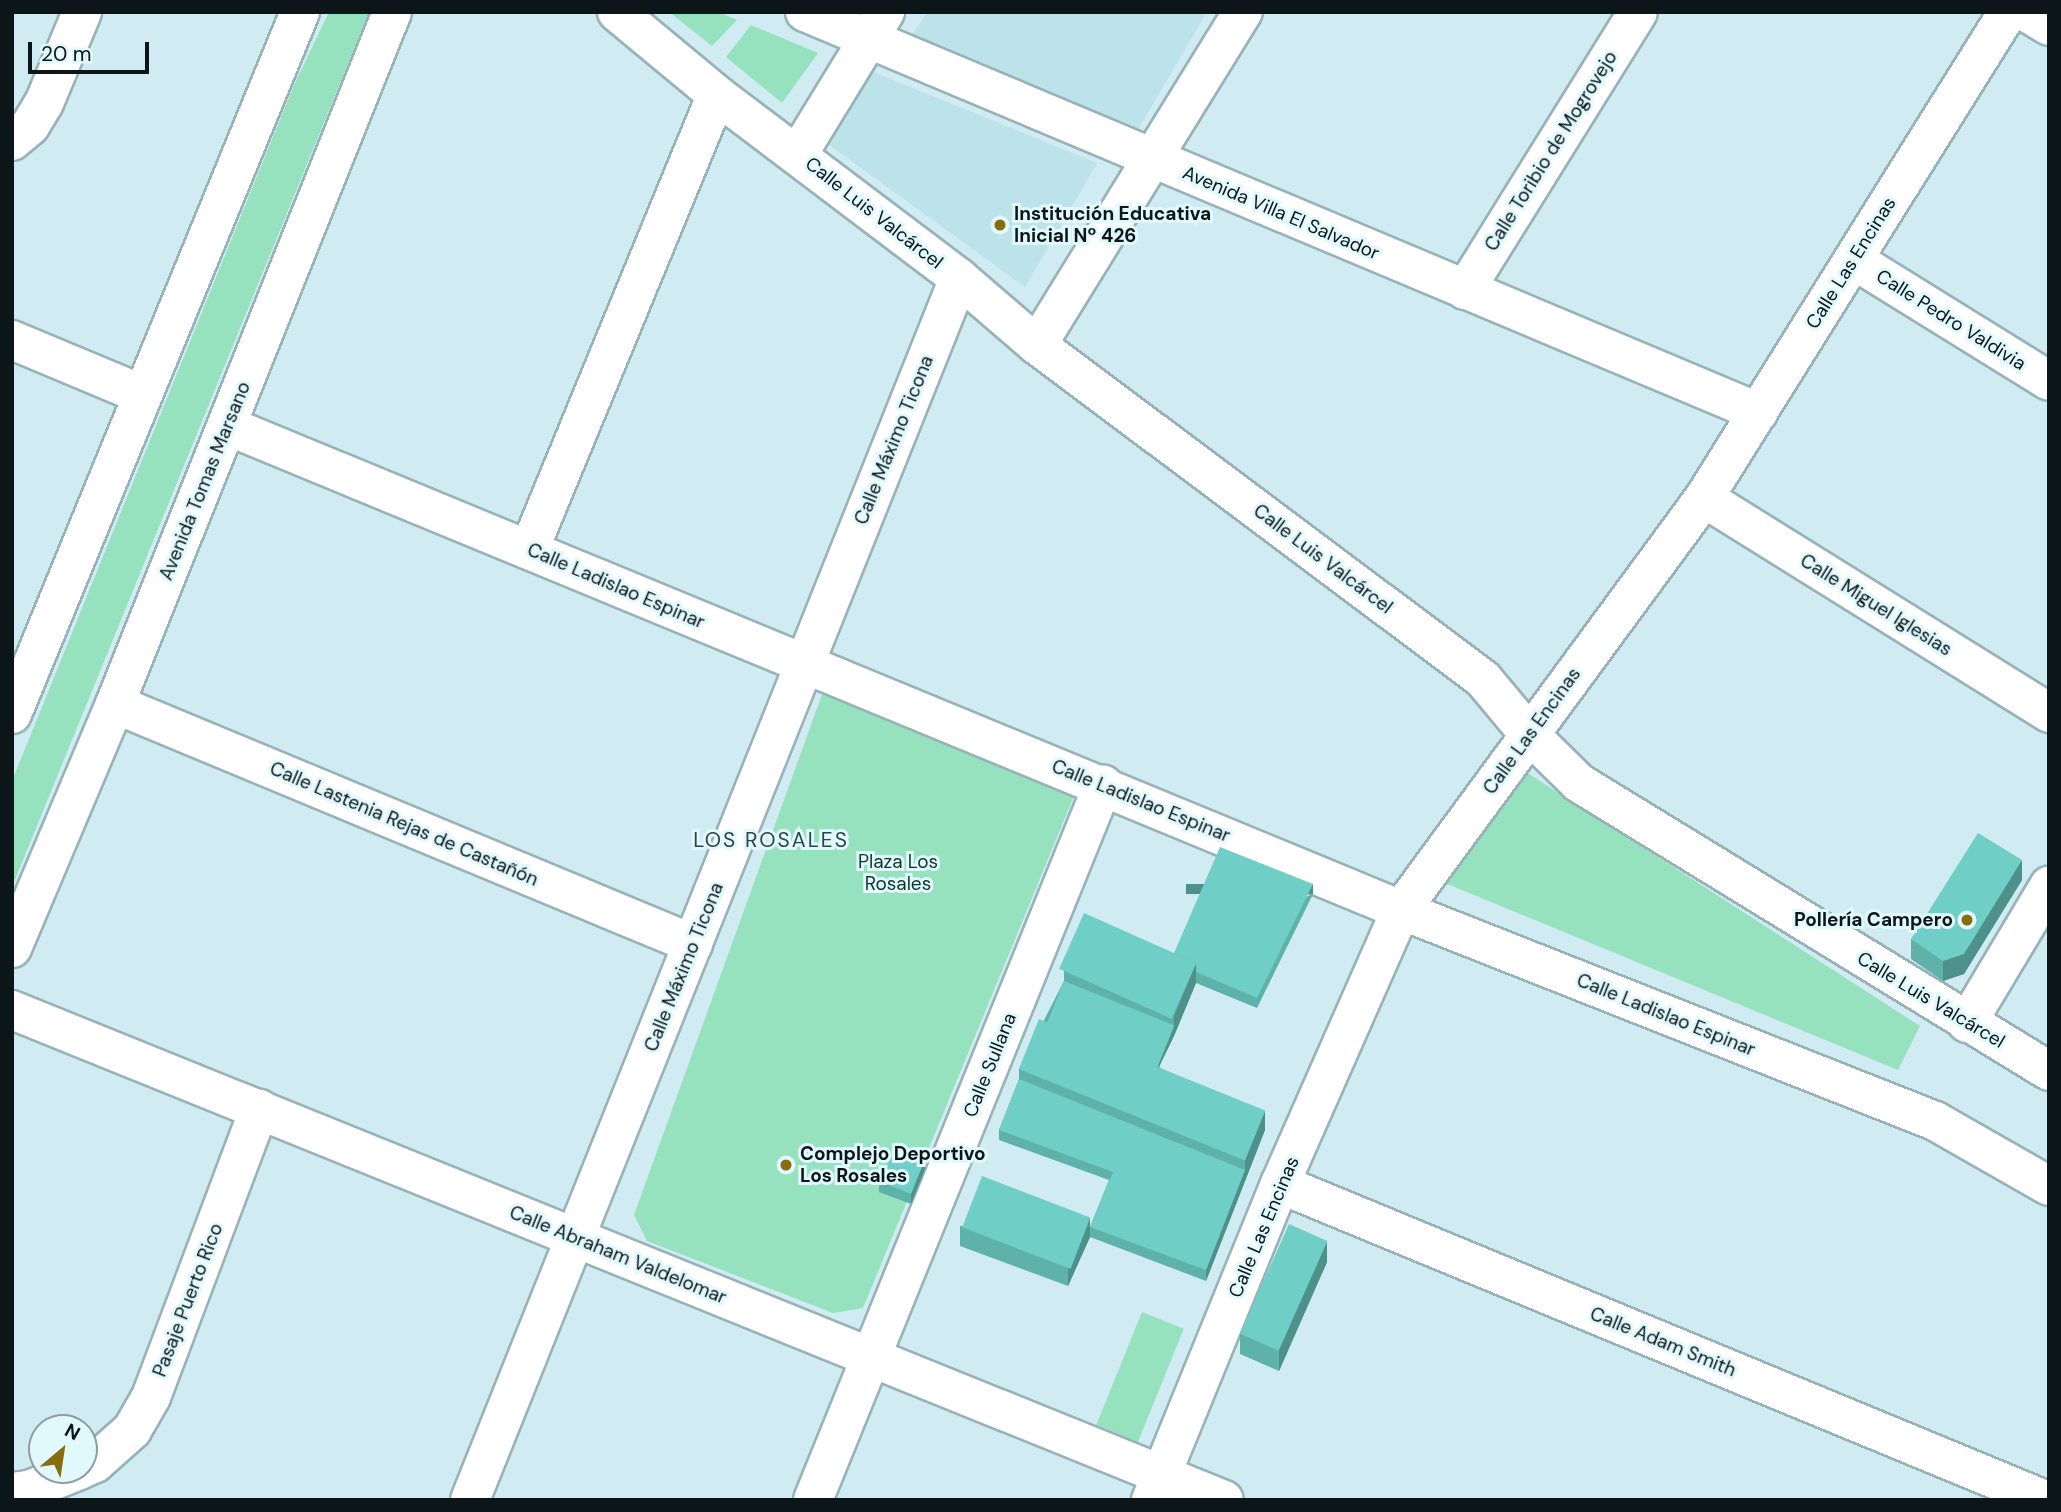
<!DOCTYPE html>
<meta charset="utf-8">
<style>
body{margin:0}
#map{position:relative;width:2061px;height:1512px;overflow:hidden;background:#d0ecf2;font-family:"DM Sans",sans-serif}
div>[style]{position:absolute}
.built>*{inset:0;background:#bce2ea}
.green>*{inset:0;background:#96e1be;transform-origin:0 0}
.roads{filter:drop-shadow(2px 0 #97b2b8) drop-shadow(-2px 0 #97b2b8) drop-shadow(0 2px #97b2b8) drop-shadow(0 -2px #97b2b8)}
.minor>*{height:38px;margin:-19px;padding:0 19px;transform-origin:19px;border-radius:19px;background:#fff}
.wall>*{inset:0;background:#5fb2aa}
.shaded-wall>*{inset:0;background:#4e918b;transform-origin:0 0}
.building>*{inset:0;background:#6fcfc6;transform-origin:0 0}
.dots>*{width:19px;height:19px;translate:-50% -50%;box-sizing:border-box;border:4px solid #e1f8fd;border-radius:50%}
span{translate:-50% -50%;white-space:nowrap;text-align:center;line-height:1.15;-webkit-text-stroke:6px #e1f8fd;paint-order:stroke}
.street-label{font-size:19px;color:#0c1619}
.poi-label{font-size:19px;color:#0c1619;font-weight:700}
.left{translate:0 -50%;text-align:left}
.right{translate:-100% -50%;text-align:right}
.park-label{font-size:19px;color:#103426}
.neighbourhood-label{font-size:21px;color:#2c454a;letter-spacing:2px}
.frame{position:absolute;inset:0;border:14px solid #0c1619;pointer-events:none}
.north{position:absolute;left:28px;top:1414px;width:70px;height:70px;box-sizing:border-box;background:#e1f8fd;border:2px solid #8c9ea2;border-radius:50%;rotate:29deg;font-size:19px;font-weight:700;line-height:28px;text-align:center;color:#0c1619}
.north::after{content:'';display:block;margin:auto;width:24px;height:32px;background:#886d0d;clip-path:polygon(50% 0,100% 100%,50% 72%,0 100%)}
.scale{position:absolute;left:28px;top:42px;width:121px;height:32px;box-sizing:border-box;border:4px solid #0c1619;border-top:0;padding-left:9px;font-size:21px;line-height:24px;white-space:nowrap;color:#0c1619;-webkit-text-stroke:5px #e1f8fd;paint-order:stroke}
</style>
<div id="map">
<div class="built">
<div style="clip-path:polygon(927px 12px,1207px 12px,1136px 133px,910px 38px)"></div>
<div style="clip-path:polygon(866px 69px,1097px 163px,1025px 287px,828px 144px)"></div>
</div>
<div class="green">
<div style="clip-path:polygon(329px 12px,369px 12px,12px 887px,12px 781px,294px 85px)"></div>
<div style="clip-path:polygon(669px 12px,718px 12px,737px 20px,712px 46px)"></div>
<div style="clip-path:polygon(751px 25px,818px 53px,782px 103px,726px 57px)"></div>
<div style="clip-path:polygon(824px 689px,1074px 796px,863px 1308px,833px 1313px,647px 1241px,634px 1215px)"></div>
<div style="clip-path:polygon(1523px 770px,1920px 1026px,1898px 1070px,1445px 883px)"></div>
<div style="left:1142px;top:1312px;width:45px;height:122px;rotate:22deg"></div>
</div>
<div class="roads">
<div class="minor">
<div style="left:617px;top:12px;width:130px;rotate:39.7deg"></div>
<div style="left:717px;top:95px;width:303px;rotate:37.1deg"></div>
<div style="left:959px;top:278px;width:103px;rotate:40.7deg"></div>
<div style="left:1037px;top:345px;width:557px;rotate:36.83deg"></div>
<div style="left:1483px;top:679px;width:72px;rotate:50.1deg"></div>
<div style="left:1529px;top:734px;width:70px;rotate:44.4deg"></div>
<div style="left:1579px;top:783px;width:551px;rotate:31.5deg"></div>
<div style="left:805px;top:12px;width:1034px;rotate:22.77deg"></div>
<div style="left:2026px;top:12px;width:27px;rotate:31deg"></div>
<div style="left:12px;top:141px;width:23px;rotate:-40deg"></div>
<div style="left:30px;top:126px;width:27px;rotate:-59deg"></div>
<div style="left:44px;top:103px;width:99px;rotate:-67.3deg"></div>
<div style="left:798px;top:154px;width:167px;rotate:-58.5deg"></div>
<div style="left:1854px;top:260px;width:229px;rotate:31.8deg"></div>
<div style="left:1465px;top:290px;width:327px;rotate:-58.1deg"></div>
<div style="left:12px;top:340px;width:140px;rotate:22.7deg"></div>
<div style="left:1037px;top:345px;width:392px;rotate:-58.3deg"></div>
<div style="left:228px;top:426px;width:1269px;rotate:22.42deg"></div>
<div style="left:1401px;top:910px;width:574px;rotate:21.56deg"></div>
<div style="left:1935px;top:1121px;width:131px;rotate:29.7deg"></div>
<div style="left:1704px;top:498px;width:407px;rotate:31.9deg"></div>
<div style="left:529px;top:550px;width:492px;rotate:-67.6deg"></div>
<div style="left:115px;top:704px;width:626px;rotate:22.55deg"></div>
<div style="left:12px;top:714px;width:759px;rotate:-67.69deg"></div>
<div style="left:12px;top:948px;width:265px;rotate:-67.1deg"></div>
<div style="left:115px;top:704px;width:745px;rotate:-68.18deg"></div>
<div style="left:12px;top:1010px;width:1307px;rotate:22.01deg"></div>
<div style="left:1967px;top:1023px;width:160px;rotate:-59.1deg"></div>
<div style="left:1280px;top:1184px;width:828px;rotate:22.44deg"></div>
<div style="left:84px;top:1468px;width:12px;rotate:-24deg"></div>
<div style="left:95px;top:1463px;width:50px;rotate:-41.7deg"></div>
<div style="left:132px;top:1430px;width:38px;rotate:-60deg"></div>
<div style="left:151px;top:1397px;width:308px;rotate:-69.4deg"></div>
<div style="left:12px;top:1492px;width:17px;rotate:-7deg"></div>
<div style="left:29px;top:1490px;width:55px;rotate:-21.4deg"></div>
<div style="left:470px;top:1500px;width:1316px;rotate:-68.19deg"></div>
<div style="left:813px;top:1500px;width:772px;rotate:-67.92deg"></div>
<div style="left:1151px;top:1500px;width:341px;rotate:-67.8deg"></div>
<div style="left:1280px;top:1184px;width:300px;rotate:-66.2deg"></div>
<div style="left:1401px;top:910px;width:511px;rotate:-53.67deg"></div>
<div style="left:1704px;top:498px;width:573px;rotate:-57.97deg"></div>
</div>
</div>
<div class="wall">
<div style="clip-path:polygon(2022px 880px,1964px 974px,1943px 981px,1911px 959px,1911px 939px)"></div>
<div style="clip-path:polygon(1313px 894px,1257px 1008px,1196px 983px,1174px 1036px,1159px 1067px,1265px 1130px,1206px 1281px,1090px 1237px,1068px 1286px,960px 1246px,960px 1226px,1090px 1227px,1109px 1180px,999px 1140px,999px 1130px,1019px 1079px,1019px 1069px,1064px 981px,1064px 971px,1174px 953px)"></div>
<div style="clip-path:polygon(925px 1169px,911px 1204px,879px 1192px,879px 1181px)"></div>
<div style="clip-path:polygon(1327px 1262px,1279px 1371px,1240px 1354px,1240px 1334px)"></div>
</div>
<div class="shaded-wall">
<div style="clip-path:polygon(2022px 860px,2022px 880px,1964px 974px,1943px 981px,1943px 961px)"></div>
<div style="left:1313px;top:884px;width:10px;height:127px;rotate:90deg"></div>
<div style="clip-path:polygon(1196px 963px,1196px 983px,1174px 1036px,1151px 1083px,1151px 1073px,1174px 1026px,1174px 1016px)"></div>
<div style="clip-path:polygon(1265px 1110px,1265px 1130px,1206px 1281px,1206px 1270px,1245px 1170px,1245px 1160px)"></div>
<div style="clip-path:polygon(925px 1159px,925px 1169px,911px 1204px,911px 1194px)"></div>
<div style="clip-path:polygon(1090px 1217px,1090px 1237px,1068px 1286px,1068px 1266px)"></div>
<div style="clip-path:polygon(1327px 1241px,1327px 1262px,1279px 1371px,1279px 1350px)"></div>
</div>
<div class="building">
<div style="clip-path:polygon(1978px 833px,2022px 860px,1964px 954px,1943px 961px,1911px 939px)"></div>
<div style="clip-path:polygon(1220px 847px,1313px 884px,1257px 998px,1196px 972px,1196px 963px,1174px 953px)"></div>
<div style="left:1084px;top:913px;width:123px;height:61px;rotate:24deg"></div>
<div style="left:1064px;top:981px;width:119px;height:45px;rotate:22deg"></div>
<div style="left:1039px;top:1019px;width:244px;height:54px;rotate:22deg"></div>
<div style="clip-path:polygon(1019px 1079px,1245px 1170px,1206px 1270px,1090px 1227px,1113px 1172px,999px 1130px)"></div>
<div style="clip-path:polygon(896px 1149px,925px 1159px,911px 1194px,879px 1181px)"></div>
<div style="left:982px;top:1176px;width:116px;height:55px;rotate:21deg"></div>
<div style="left:1289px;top:1224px;width:42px;height:120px;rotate:24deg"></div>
</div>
<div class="dots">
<div style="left:1000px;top:225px;background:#886d0d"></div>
<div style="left:1967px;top:920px;background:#886d0d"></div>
<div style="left:786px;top:1165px;background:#886d0d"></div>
</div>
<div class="street-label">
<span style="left:1551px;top:151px;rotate:-58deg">Calle Toribio de Mogrovejo</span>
<span style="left:874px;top:213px;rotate:38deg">Calle Luis Valcárcel</span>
<span style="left:1281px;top:213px;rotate:23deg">Avenida Villa El Salvador</span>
<span style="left:1851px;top:263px;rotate:-58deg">Calle Las Encinas</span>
<span style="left:1951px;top:320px;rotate:32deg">Calle Pedro Valdivia</span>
<span style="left:894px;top:440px;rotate:-68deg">Calle Máximo Ticona</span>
<span style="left:205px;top:481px;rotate:-68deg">Avenida Tomas Marsano</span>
<span style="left:1323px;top:559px;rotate:37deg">Calle Luis Valcárcel</span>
<span style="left:616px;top:586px;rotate:23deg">Calle Ladislao Espinar</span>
<span style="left:1876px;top:605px;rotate:32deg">Calle Miguel Iglesias</span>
<span style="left:1532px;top:731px;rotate:-54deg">Calle Las Encinas</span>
<span style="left:1141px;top:801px;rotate:22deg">Calle Ladislao Espinar</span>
<span style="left:404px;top:824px;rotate:23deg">Calle Lastenia Rejas de Castañón</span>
<span style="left:684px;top:967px;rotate:-68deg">Calle Máximo Ticona</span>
<span style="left:1931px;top:1000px;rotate:31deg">Calle Luis Valcárcel</span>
<span style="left:1666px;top:1015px;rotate:22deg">Calle Ladislao Espinar</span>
<span style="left:990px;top:1065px;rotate:-68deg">Calle Sullana</span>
<span style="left:1264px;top:1227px;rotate:-67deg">Calle Las Encinas</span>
<span style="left:618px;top:1255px;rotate:22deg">Calle Abraham Valdelomar</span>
<span style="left:188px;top:1300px;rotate:-69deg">Pasaje Puerto Rico</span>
<span style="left:1663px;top:1342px;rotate:22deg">Calle Adam Smith</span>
</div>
<div class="poi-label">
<span class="left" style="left:1014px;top:225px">Institución Educativa<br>Inicial Nº 426</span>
<span class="right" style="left:1953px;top:920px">Pollería Campero</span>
<span class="left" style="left:800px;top:1165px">Complejo Deportivo<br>Los Rosales</span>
</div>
<div class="park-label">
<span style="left:898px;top:873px">Plaza Los<br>Rosales</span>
</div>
<div class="neighbourhood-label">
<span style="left:771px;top:840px">LOS ROSALES</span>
</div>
<div class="frame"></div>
<div class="north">N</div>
<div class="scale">20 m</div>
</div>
